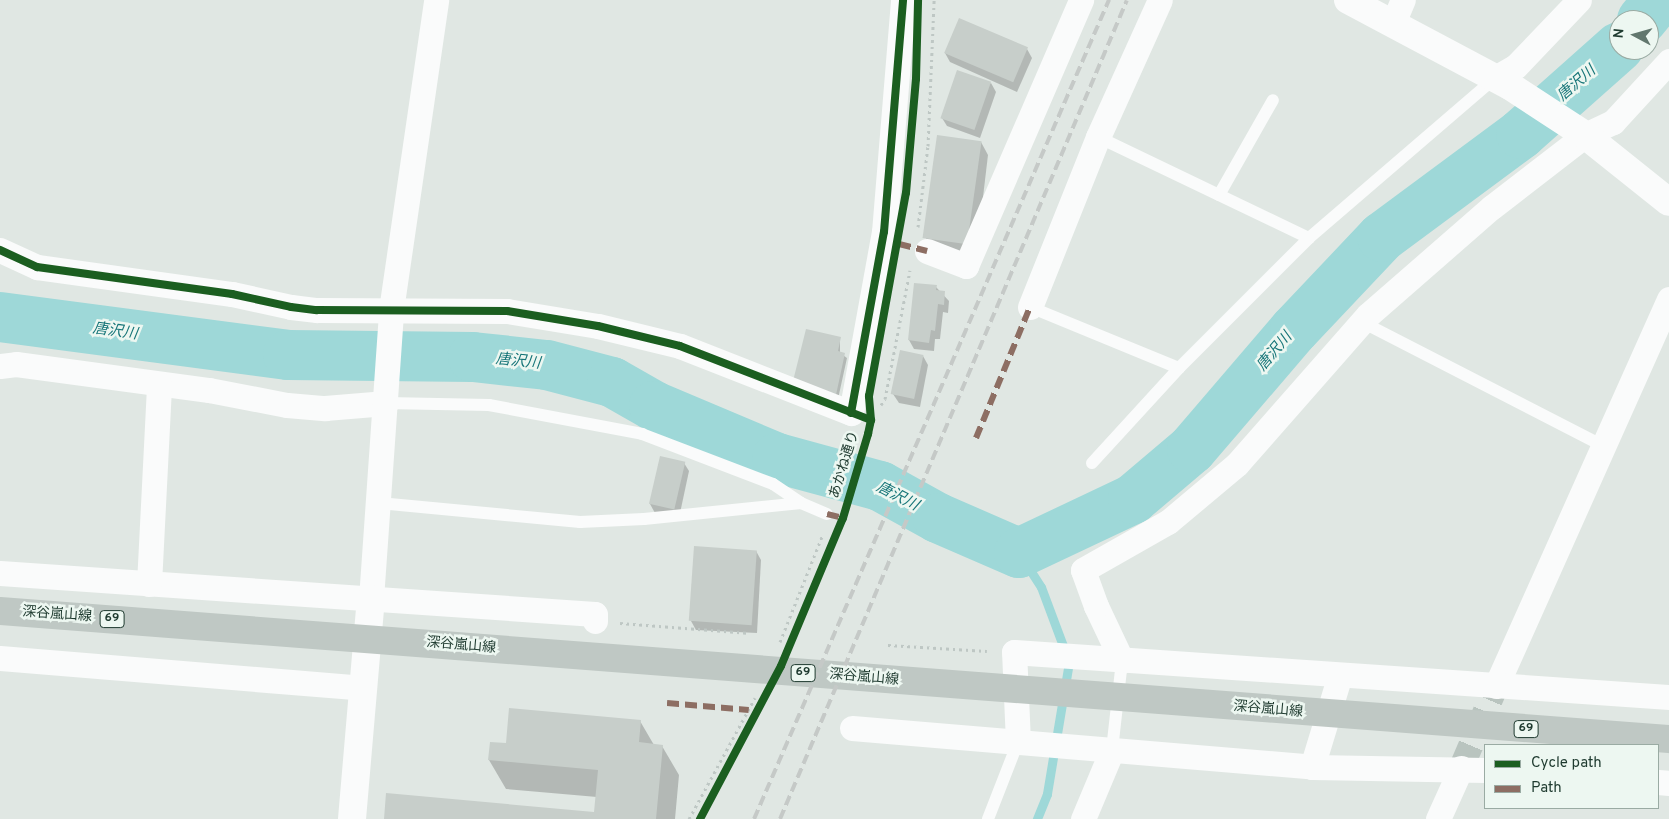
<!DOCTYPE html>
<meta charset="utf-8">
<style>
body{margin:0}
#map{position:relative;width:1669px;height:819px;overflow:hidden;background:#e0e7e3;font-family:Overpass,"Noto Sans JP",sans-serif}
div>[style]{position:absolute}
.shadow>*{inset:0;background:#0003}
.stream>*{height:9px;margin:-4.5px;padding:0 4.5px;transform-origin:4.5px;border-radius:4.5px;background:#9ed8d8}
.river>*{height:50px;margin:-25px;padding:0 25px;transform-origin:25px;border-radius:25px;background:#9ed8d8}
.building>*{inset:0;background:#c7ceca;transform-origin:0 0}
.street-tunnel>*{height:25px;margin-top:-12.5px;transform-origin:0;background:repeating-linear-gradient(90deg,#b9c4bf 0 25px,transparent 0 37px)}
.path>*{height:3px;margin-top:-1.5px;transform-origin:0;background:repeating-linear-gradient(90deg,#bec7c4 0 2.5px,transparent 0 6.5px)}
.lane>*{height:12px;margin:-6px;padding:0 6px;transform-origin:6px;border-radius:6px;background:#fafbfb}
.street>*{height:25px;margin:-12.5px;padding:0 12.5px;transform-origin:12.5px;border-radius:12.5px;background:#fafbfb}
.secondary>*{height:28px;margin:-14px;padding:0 14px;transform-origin:14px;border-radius:14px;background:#fafbfb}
.primary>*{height:28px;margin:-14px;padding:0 14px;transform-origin:14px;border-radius:14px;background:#bfc8c4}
.rail>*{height:4px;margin-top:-2px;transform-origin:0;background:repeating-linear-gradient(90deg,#c5c9c7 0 10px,transparent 0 15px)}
.quiet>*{height:6px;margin-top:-3px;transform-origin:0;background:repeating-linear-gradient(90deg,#8d6e63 0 12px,transparent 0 18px)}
.cycleway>*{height:8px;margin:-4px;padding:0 4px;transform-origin:4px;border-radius:4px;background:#1b5e20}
span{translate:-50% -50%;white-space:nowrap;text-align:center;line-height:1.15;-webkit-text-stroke:5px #edf7f1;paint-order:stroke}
.shield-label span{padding:1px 4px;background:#edf7f1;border:1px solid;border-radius:4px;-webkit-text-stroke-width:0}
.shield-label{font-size:12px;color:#1e3a2f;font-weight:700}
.street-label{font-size:14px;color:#1e3a2f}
.water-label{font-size:15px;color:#167578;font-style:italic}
.legend{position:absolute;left:1484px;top:744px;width:175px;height:65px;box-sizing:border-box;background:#edf7f1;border:1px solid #9aaba3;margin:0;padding:6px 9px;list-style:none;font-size:15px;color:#1e3a2f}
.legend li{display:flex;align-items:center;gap:10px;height:25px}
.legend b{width:25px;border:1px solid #9aaba3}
.north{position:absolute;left:1609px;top:10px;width:50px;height:50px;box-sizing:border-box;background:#edf7f1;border:1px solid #9aaba3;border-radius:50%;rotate:276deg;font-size:14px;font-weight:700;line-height:20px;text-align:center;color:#1e3a2f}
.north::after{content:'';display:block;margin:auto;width:18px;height:22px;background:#62776e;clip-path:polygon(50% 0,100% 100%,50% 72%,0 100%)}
</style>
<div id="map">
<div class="shadow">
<div style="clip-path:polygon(1027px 49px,1032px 58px,1017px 92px,950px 62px,945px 53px)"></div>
<div style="clip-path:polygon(991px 83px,996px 92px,980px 138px,947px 126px,942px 118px)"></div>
<div style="clip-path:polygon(981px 142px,988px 155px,976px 256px,934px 251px,926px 238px)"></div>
<div style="clip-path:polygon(936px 287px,949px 301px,948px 313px,943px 312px,940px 339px,935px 339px,934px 351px,914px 349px,909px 340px)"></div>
<div style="clip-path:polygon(840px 338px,840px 353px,847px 358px,838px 399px,796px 389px)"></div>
<div style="clip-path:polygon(923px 356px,928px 365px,920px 407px,899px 403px,893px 394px)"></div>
<div style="clip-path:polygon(684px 463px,689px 471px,679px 518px,655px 513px,650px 504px)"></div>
<div style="clip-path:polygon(756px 551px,761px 560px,757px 633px,696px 630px,691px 621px)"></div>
<div style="clip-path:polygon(640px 721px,654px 745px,662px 746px,679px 775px,675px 819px,385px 819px,595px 813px,597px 797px,506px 789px,489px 760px,507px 745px)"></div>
</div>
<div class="stream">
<div style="left:1019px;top:553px;width:40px;rotate:57.1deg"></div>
<div style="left:1041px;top:587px;width:80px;rotate:69.5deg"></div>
<div style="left:1069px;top:662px;width:134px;rotate:99.5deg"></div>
<div style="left:1047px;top:794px;width:27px;rotate:112deg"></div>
</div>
<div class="river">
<div style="left:1642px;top:20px;width:26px;rotate:-51deg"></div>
<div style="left:0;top:317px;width:290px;rotate:7.5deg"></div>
<div style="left:288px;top:355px;width:185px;rotate:0.6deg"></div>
<div style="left:473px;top:357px;width:74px;rotate:6.2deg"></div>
<div style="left:547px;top:365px;width:67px;rotate:14.7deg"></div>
<div style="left:612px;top:382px;width:48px;rotate:29.7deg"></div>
<div style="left:654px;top:406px;width:134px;rotate:22.9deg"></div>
<div style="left:777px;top:458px;width:107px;rotate:15.2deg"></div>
<div style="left:880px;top:486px;width:66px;rotate:28.9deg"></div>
<div style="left:938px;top:518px;width:88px;rotate:23.4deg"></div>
<div style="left:1019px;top:553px;width:126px;rotate:-25.3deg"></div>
<div style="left:1133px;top:499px;width:77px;rotate:-40.3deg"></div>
<div style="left:1192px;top:449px;width:158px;rotate:-49.4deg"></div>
<div style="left:1295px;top:329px;width:127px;rotate:-46.6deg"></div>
<div style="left:1382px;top:237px;width:173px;rotate:-36.5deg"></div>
<div style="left:1521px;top:134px;width:131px;rotate:-41.6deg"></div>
</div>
<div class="building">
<div style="left:959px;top:18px;width:75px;height:38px;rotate:23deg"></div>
<div style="left:957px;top:70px;width:36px;height:51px;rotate:19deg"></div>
<div style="left:937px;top:135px;width:45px;height:104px;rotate:8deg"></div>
<div style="clip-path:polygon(914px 283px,937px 285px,936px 290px,945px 291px,944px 305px,938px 304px,935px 331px,931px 330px,929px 343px,908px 340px)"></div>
<div style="clip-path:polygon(806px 329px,841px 337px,838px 351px,845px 353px,836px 395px,792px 385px)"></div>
<div style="left:900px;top:350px;width:24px;height:45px;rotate:12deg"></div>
<div style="left:660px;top:456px;width:26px;height:49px;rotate:13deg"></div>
<div style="left:694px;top:546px;width:63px;height:75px;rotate:4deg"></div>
<div style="clip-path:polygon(509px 708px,641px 720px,639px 742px,663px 745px,656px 819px,384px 819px,386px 793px,594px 812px,598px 770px,488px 760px,490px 742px,506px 743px)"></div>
</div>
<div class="street-tunnel">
<div style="left:1461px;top:768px;width:89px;rotate:-66.9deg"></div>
</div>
<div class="path">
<div style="left:918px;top:227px;width:82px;rotate:-83deg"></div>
<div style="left:928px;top:146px;width:146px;rotate:-87.6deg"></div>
<div style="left:881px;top:405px;width:7px;rotate:-56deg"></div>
<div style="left:885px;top:399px;width:131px;rotate:-79deg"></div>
<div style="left:620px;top:623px;width:130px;rotate:4.4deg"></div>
<div style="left:780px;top:642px;width:116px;rotate:-68.3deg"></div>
<div style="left:888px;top:645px;width:99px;rotate:3.5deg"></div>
<div style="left:689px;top:819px;width:138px;rotate:-61.4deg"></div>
</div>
<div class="lane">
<div style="left:1098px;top:137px;width:234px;rotate:25.6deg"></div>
<div style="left:1219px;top:195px;width:109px;rotate:-60.4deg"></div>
<div style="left:1030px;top:307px;width:161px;rotate:22.3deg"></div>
<div style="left:1362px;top:322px;width:271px;rotate:27.2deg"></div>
<div style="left:386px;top:403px;width:103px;rotate:1.1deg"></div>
<div style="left:489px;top:405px;width:156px;rotate:10.7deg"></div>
<div style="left:642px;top:434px;width:140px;rotate:20.9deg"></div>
<div style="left:773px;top:484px;width:34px;rotate:34deg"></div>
<div style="left:801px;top:503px;width:28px;rotate:23deg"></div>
<div style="left:1092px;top:463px;width:129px;rotate:-47.5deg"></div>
<div style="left:1179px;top:368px;width:184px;rotate:-45deg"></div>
<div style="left:1309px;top:238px;width:245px;rotate:-40.7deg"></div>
<div style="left:379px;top:503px;width:202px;rotate:5.4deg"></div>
<div style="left:580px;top:522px;width:64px;rotate:-2.7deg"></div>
<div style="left:644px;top:519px;width:158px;rotate:-5.8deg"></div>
<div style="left:1112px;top:750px;width:90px;rotate:-83.6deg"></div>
<div style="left:988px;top:819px;width:83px;rotate:-68.7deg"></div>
</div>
<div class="street">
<div style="left:1393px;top:23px;width:25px;rotate:-67deg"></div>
<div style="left:1495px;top:78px;width:24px;rotate:-30deg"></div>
<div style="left:1516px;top:66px;width:91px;rotate:-46.3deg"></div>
<div style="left:0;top:250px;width:41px;rotate:24.7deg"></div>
<div style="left:37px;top:267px;width:197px;rotate:7.9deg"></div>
<div style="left:232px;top:294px;width:60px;rotate:12.4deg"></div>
<div style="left:291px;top:307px;width:26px;rotate:7deg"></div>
<div style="left:317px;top:310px;width:190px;rotate:0.3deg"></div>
<div style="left:507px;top:311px;width:92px;rotate:9.4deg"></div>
<div style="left:598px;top:326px;width:84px;rotate:13.7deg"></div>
<div style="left:680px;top:346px;width:184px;rotate:21.4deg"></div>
<div style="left:851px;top:413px;width:184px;rotate:-79.7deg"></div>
<div style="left:884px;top:232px;width:233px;rotate:-85.3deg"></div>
<div style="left:927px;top:251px;width:42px;rotate:21deg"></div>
<div style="left:966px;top:266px;width:290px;rotate:-66.6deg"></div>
<div style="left:1030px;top:307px;width:183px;rotate:-68.2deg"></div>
<div style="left:1098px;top:137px;width:150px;rotate:-65.7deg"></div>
<div style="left:0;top:366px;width:16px;rotate:-7deg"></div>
<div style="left:16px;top:364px;width:195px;rotate:7.7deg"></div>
<div style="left:209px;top:390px;width:79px;rotate:10.9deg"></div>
<div style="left:287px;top:405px;width:38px;rotate:5deg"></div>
<div style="left:325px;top:408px;width:61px;rotate:-4.7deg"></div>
<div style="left:0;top:573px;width:596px;rotate:3.94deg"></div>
<div style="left:595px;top:614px;width:7px;rotate:90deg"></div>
<div style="left:149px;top:584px;width:200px;rotate:-87.1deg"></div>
<div style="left:371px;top:599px;width:290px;rotate:-86deg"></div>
<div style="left:391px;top:310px;width:313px;rotate:-81.7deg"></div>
<div style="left:0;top:658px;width:365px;rotate:4.7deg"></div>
<div style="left:1122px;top:661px;width:61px;rotate:-115.3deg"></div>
<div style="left:1096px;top:606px;width:38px;rotate:-110deg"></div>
<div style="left:1083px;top:570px;width:98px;rotate:-29.5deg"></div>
<div style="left:1168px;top:522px;width:90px;rotate:-40deg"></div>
<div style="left:1237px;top:464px;width:198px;rotate:-48.7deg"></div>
<div style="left:1368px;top:315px;width:164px;rotate:-41.1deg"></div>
<div style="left:1492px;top:207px;width:118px;rotate:-37.7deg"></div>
<div style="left:1585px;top:135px;width:31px;rotate:-25deg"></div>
<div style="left:1613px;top:122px;width:83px;rotate:-47.4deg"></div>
<div style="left:1496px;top:686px;width:424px;rotate:-65.9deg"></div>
<div style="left:852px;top:728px;width:462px;rotate:4.8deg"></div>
<div style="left:1312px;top:767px;width:173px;rotate:1deg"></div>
<div style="left:1018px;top:742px;width:90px;rotate:-92.5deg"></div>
<div style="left:1014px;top:652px;width:657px;rotate:3.93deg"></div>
<div style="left:1312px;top:767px;width:96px;rotate:-73.1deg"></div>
<div style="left:1658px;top:782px;width:11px;rotate:5deg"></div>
<div style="left:1083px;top:819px;width:75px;rotate:-67.2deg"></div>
<div style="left:1438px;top:819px;width:56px;rotate:-65.7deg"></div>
</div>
<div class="secondary">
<div style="left:1348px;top:0;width:183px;rotate:28deg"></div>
<div style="left:1510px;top:86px;width:90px;rotate:33.2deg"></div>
<div style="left:1585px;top:135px;width:107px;rotate:38.6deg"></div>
<div style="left:352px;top:819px;width:221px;rotate:-85.1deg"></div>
</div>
<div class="primary">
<div style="left:0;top:611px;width:1674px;rotate:4.39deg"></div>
</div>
<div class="rail">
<div style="left:754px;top:819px;width:893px;rotate:-66.57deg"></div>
<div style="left:780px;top:819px;width:889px;rotate:-67.04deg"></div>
</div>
<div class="quiet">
<div style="left:899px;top:244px;width:29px;rotate:14deg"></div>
<div style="left:976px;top:438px;width:142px;rotate:-67.6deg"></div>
<div style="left:827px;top:514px;width:16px;rotate:14deg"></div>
<div style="left:667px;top:703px;width:82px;rotate:4.9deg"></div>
</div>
<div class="cycleway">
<div style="left:0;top:250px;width:41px;rotate:24.7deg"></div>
<div style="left:37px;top:267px;width:197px;rotate:7.9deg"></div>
<div style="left:232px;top:294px;width:60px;rotate:12.4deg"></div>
<div style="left:291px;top:307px;width:26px;rotate:7deg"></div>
<div style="left:317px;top:310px;width:190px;rotate:0.3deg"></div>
<div style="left:507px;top:311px;width:92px;rotate:9.4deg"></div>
<div style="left:598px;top:326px;width:84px;rotate:13.7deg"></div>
<div style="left:680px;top:346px;width:205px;rotate:21.2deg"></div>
<div style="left:851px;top:413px;width:184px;rotate:-79.7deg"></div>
<div style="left:884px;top:232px;width:233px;rotate:-85.3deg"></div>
<div style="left:700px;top:819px;width:173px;rotate:-62.1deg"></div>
<div style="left:781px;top:666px;width:160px;rotate:-67.3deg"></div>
<div style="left:843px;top:518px;width:88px;rotate:-73.4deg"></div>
<div style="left:868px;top:434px;width:14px;rotate:-78deg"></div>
<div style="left:871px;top:420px;width:24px;rotate:-95deg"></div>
<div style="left:869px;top:396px;width:206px;rotate:-79.7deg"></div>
<div style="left:906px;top:193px;width:114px;rotate:-85deg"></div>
<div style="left:916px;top:79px;width:79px;rotate:-88.5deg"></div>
</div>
<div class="shield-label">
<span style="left:112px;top:619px">69</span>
<span style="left:803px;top:673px">69</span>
<span style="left:1526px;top:729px">69</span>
</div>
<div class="street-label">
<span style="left:845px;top:465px;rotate:-73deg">あかね通り</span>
<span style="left:57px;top:615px;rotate:4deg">深谷嵐山線</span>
<span style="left:461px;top:646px;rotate:5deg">深谷嵐山線</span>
<span style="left:864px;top:678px;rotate:5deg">深谷嵐山線</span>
<span style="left:1268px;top:710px;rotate:5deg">深谷嵐山線</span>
</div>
<div class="water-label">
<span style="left:1577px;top:84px;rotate:-41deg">唐沢川</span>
<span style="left:115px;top:332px;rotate:8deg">唐沢川</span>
<span style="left:1275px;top:352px;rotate:-50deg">唐沢川</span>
<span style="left:518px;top:362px;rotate:6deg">唐沢川</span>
<span style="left:897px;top:497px;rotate:27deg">唐沢川</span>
</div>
<ul class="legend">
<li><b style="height:6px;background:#1b5e20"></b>Cycle path</li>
<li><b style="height:6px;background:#8d6e63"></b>Path</li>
</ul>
<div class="north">N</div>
</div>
